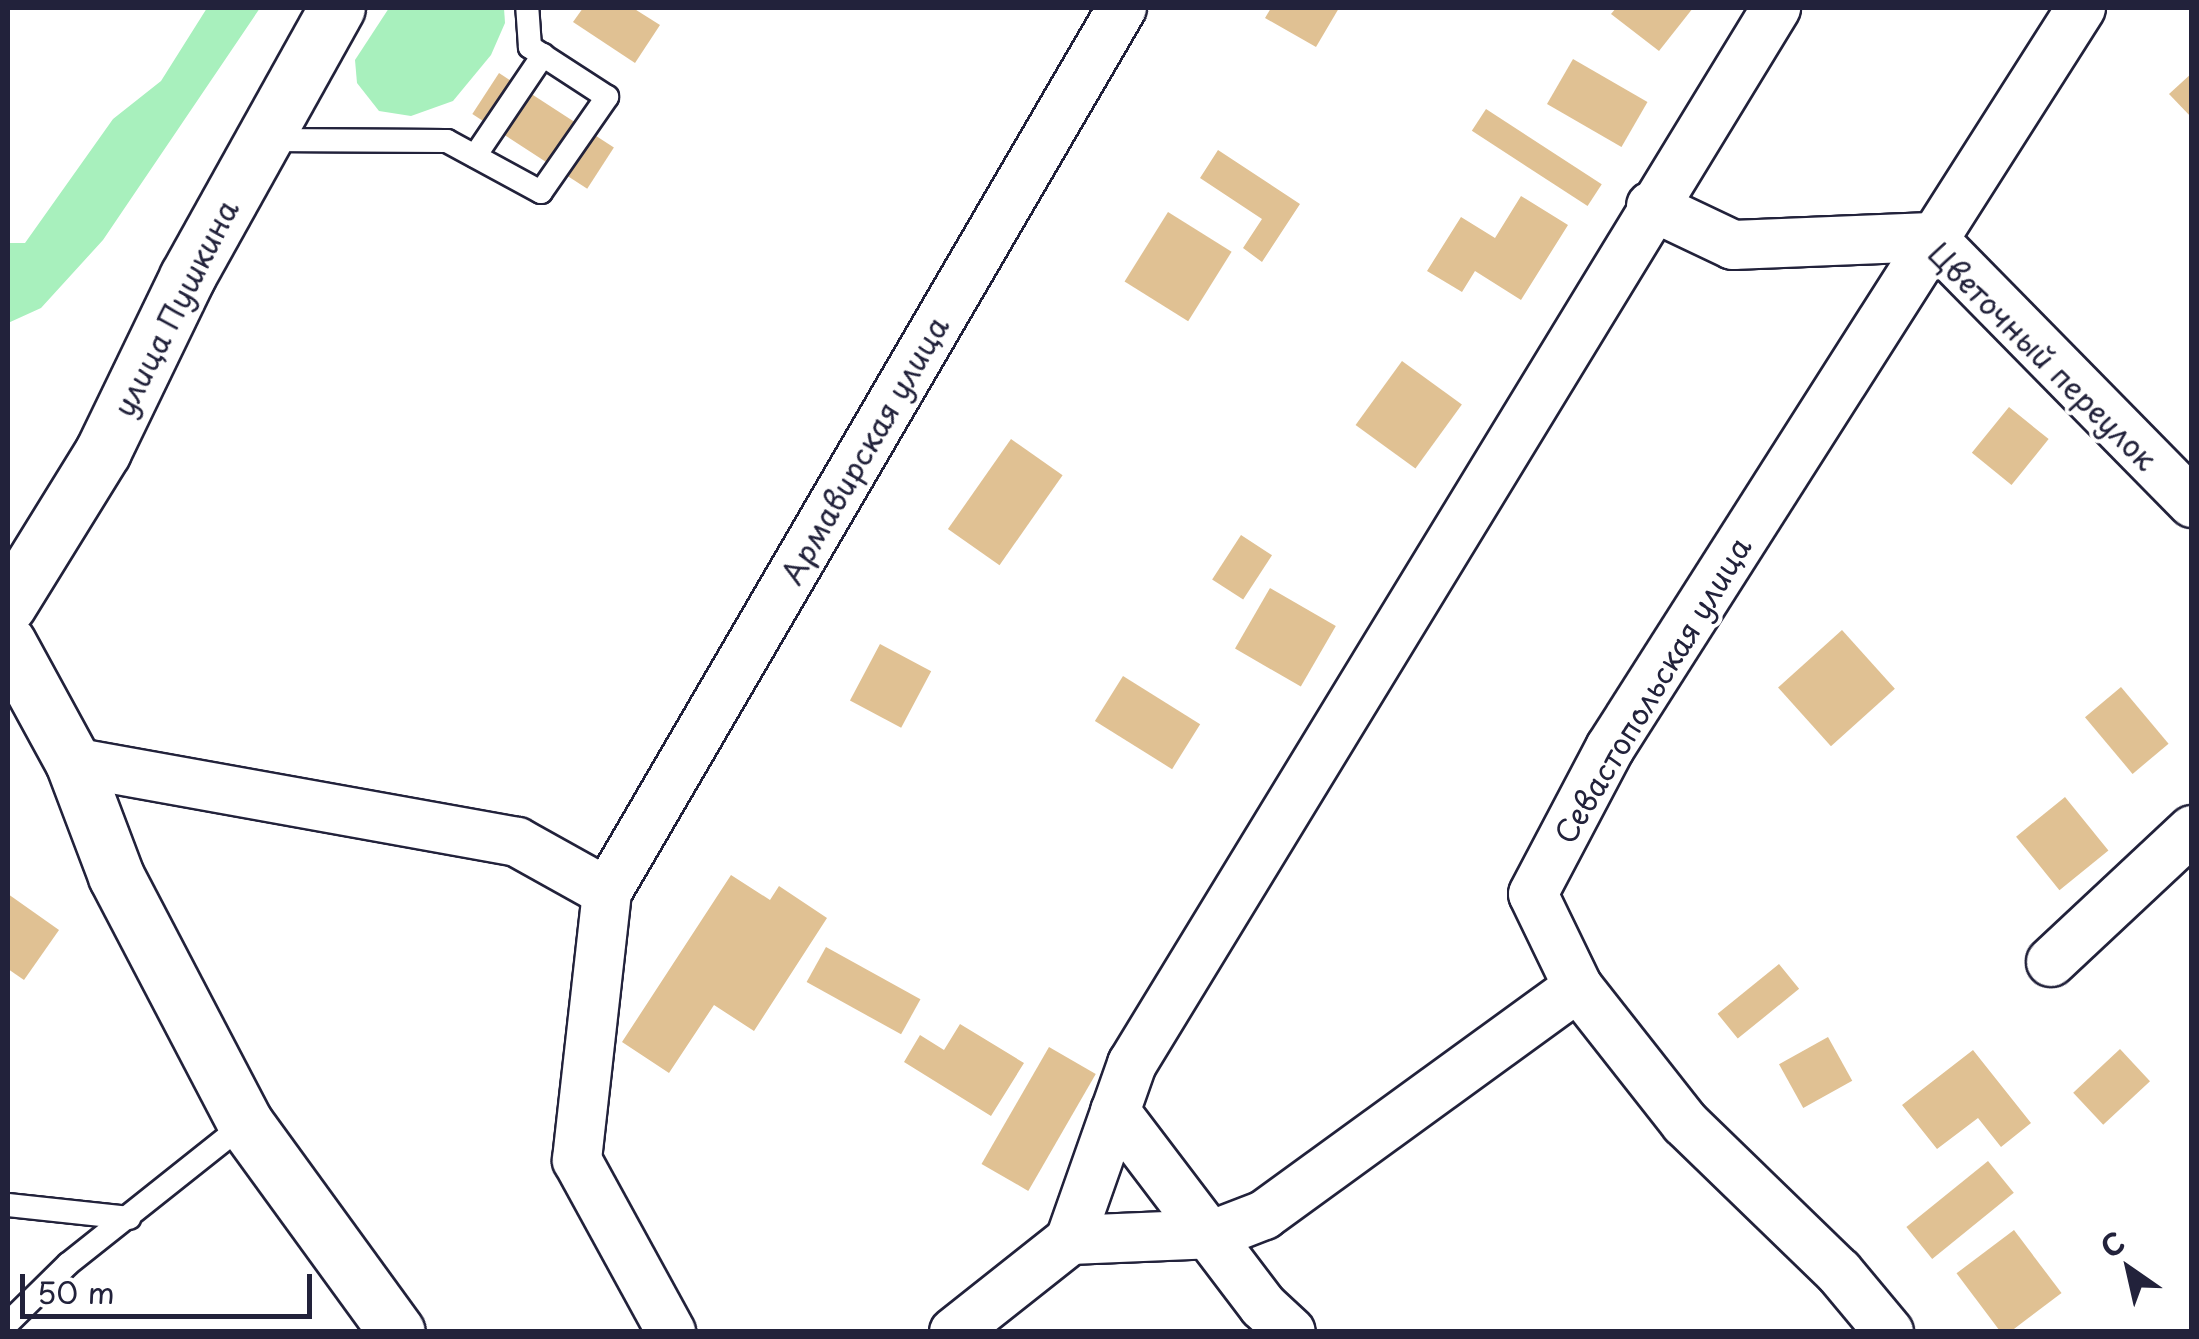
<!DOCTYPE html>
<meta charset="utf-8">
<style>
body{margin:0}
#map{position:relative;width:2199px;height:1339px;overflow:hidden;background:#fff;font-family:"Playpen Sans",sans-serif}
div>[style]{position:absolute}
.green>*{inset:0;background:#a8f0bd}
.building>*{inset:0;background:#e0c193;transform-origin:0 0}
.roads{filter:drop-shadow(2px 0 #22223b) drop-shadow(-2px 0 #22223b) drop-shadow(0 2px #22223b) drop-shadow(0 -2px #22223b)}
.service>*{height:22px;margin:-11px;padding:0 11px;transform-origin:11px;border-radius:11px;background:#fff}
.minor>*{height:48px;margin:-24px;padding:0 24px;transform-origin:24px;border-radius:24px;background:#fff}
.secondary>*{height:55px;margin:-27.5px;padding:0 27.5px;transform-origin:27.5px;border-radius:27.5px;background:#fff}
span{translate:-50% -50%;white-space:nowrap;text-align:center;line-height:1.15;-webkit-text-stroke:8px #fff;paint-order:stroke}
.street-label{font-size:30px;color:#22223b}
.frame{position:absolute;inset:0;border:10px solid #22223b;pointer-events:none}
.north{position:absolute;left:2079px;top:1219px;width:100px;height:100px;-webkit-text-stroke:8px #fff;paint-order:stroke;rotate:326deg;font-size:28px;font-weight:700;line-height:40px;text-align:center;color:#22223b}
.north::after{content:'';display:block;margin:auto;width:35px;height:45px;background:#22223b;clip-path:polygon(50% 0,100% 100%,50% 72%,0 100%)}
.scale{position:absolute;left:20px;top:1274px;width:292px;height:45px;box-sizing:border-box;border:5px solid #22223b;border-top:0;padding-left:12px;font-size:30px;line-height:35px;white-space:nowrap;color:#22223b;-webkit-text-stroke:8px #fff;paint-order:stroke}
</style>
<div id="map">
<div class="green">
<div style="clip-path:polygon(207px 8px,260px 8px,103px 240px,41px 308px,8px 323px,8px 243px,25px 243px,113px 119px,161px 81px)"></div>
<div style="clip-path:polygon(389px 8px,504px 8px,505px 23px,491px 55px,453px 101px,411px 116px,379px 111px,357px 83px,355px 60px)"></div>
</div>
<div class="building">
<div style="clip-path:polygon(583px 8px,633px 8px,660px 25px,635px 63px,573px 22px)"></div>
<div style="clip-path:polygon(1271px 8px,1339px 8px,1316px 47px,1265px 18px)"></div>
<div style="clip-path:polygon(1616px 8px,1693px 8px,1659px 51px,1611px 14px)"></div>
<div style="left:1573px;top:59px;width:86px;height:52px;rotate:30deg"></div>
<div style="left:499px;top:73px;width:137px;height:49px;rotate:33deg"></div>
<div style="clip-path:polygon(2192px 73px,2192px 118px,2169px 94px)"></div>
<div style="left:1486px;top:109px;width:138px;height:26px;rotate:33deg"></div>
<div style="clip-path:polygon(1218px 150px,1300px 204px,1262px 262px,1243px 248px,1262px 219px,1200px 178px)"></div>
<div style="clip-path:polygon(1521px 196px,1568px 225px,1521px 300px,1475px 271px,1462px 292px,1427px 271px,1461px 217px,1495px 238px)"></div>
<div style="left:1168px;top:212px;width:75px;height:82px;rotate:32deg"></div>
<div style="left:1402px;top:361px;width:74px;height:79px;rotate:36deg"></div>
<div style="left:2009px;top:407px;width:51px;height:59px;rotate:39deg"></div>
<div style="left:1011px;top:439px;width:63px;height:110px;rotate:35deg"></div>
<div style="left:1241px;top:535px;width:37px;height:53px;rotate:33deg"></div>
<div style="left:1270px;top:588px;width:76px;height:70px;rotate:30deg"></div>
<div style="left:1842px;top:630px;width:79px;height:86px;rotate:48deg"></div>
<div style="left:880px;top:644px;width:58px;height:64px;rotate:28deg"></div>
<div style="left:1123px;top:676px;width:91px;height:53px;rotate:32deg"></div>
<div style="left:2121px;top:687px;width:74px;height:47px;rotate:50deg"></div>
<div style="left:2065px;top:797px;width:69px;height:63px;rotate:51deg"></div>
<div style="clip-path:polygon(731px 875px,770px 900px,779px 886px,827px 918px,754px 1031px,714px 1005px,669px 1073px,622px 1042px)"></div>
<div style="clip-path:polygon(8px 894px,59px 930px,24px 980px,8px 969px)"></div>
<div style="left:826px;top:947px;width:108px;height:40px;rotate:29deg"></div>
<div style="left:1779px;top:964px;width:32px;height:79px;rotate:51deg"></div>
<div style="clip-path:polygon(960px 1024px,1024px 1063px,991px 1116px,904px 1062px,920px 1035px,944px 1050px)"></div>
<div style="left:1828px;top:1037px;width:50px;height:56px;rotate:61deg"></div>
<div style="left:1049px;top:1047px;width:54px;height:135px;rotate:30deg"></div>
<div style="left:2120px;top:1049px;width:44px;height:64px;rotate:47deg"></div>
<div style="clip-path:polygon(1973px 1050px,2031px 1123px,2001px 1147px,1978px 1118px,1937px 1149px,1902px 1105px)"></div>
<div style="left:1988px;top:1161px;width:41px;height:105px;rotate:51deg"></div>
<div style="left:2014px;top:1230px;width:79px;height:72px;rotate:53deg"></div>
</div>
<div class="roads">
<div class="service">
<div style="left:266px;top:140px;width:181px;rotate:0.3deg"></div>
<div style="left:447px;top:141px;width:107px;rotate:28.5deg"></div>
<div style="left:541px;top:192px;width:116px;rotate:-55.2deg"></div>
<div style="left:607px;top:97px;width:92px;rotate:-147deg"></div>
<div style="left:530px;top:47px;width:39px;rotate:-94deg"></div>
<div style="left:475px;top:156px;width:122px;rotate:-56deg"></div>
<div style="left:8px;top:1205px;width:122px;rotate:6.1deg"></div>
<div style="left:8px;top:1323px;width:84px;rotate:-44.5deg"></div>
<div style="left:68px;top:1264px;width:226px;rotate:-38.5deg"></div>
</div>
<div class="minor">
<div style="left:1651px;top:206px;width:91px;rotate:25.4deg"></div>
<div style="left:1733px;top:245px;width:198px;rotate:-2.3deg"></div>
<div style="left:1931px;top:237px;width:373px;rotate:45.5deg"></div>
<div style="left:73px;top:762px;width:451px;rotate:10.2deg"></div>
<div style="left:517px;top:842px;width:103px;rotate:29.1deg"></div>
<div style="left:607px;top:892px;width:1023px;rotate:-59.78deg"></div>
<div style="left:607px;top:892px;width:270px;rotate:96.4deg"></div>
<div style="left:577px;top:1160px;width:196px;rotate:61.3deg"></div>
<div style="left:2051px;top:962px;width:193px;rotate:-43.1deg"></div>
<div style="left:1578px;top:987px;width:173px;rotate:51.8deg"></div>
<div style="left:1685px;top:1123px;width:214px;rotate:44.1deg"></div>
<div style="left:1839px;top:1272px;width:78px;rotate:50.2deg"></div>
<div style="left:1115px;top:1111px;width:245px;rotate:52.8deg"></div>
<div style="left:1263px;top:1306px;width:38px;rotate:43deg"></div>
<div style="left:1070px;top:1240px;width:145px;rotate:-2.4deg"></div>
<div style="left:1215px;top:1234px;width:53px;rotate:-21.2deg"></div>
<div style="left:1264px;top:1215px;width:388px;rotate:-36deg"></div>
<div style="left:1578px;top:987px;width:103px;rotate:-115.8deg"></div>
<div style="left:1533px;top:894px;width:165px;rotate:-62.2deg"></div>
<div style="left:1610px;top:748px;width:877px;rotate:-57.52deg"></div>
<div style="left:954px;top:1332px;width:148px;rotate:-38.4deg"></div>
<div style="left:1070px;top:1240px;width:187px;rotate:-70.6deg"></div>
<div style="left:1132px;top:1064px;width:1237px;rotate:-58.62deg"></div>
</div>
<div class="secondary">
<div style="left:8px;top:605px;width:181px;rotate:-58.3deg"></div>
<div style="left:103px;top:451px;width:193px;rotate:-64.2deg"></div>
<div style="left:187px;top:277px;width:308px;rotate:-60.9deg"></div>
<div style="left:8px;top:643px;width:136px;rotate:61.4deg"></div>
<div style="left:73px;top:762px;width:122px;rotate:69.3deg"></div>
<div style="left:116px;top:876px;width:279px;rotate:62.4deg"></div>
<div style="left:245px;top:1123px;width:258px;rotate:54deg"></div>
</div>
</div>
<div class="street-label">
<span style="left:175px;top:308px;rotate:-63deg">улица Пушкина</span>
<span style="left:2043px;top:356px;rotate:45deg">Цветочный переулок</span>
<span style="left:864px;top:450px;rotate:-60deg">Армавирская улица</span>
<span style="left:1652px;top:690px;rotate:-59deg">Севастопольская улица</span>
</div>
<div class="frame"></div>
<div class="north">С</div>
<div class="scale">50 m</div>
</div>
